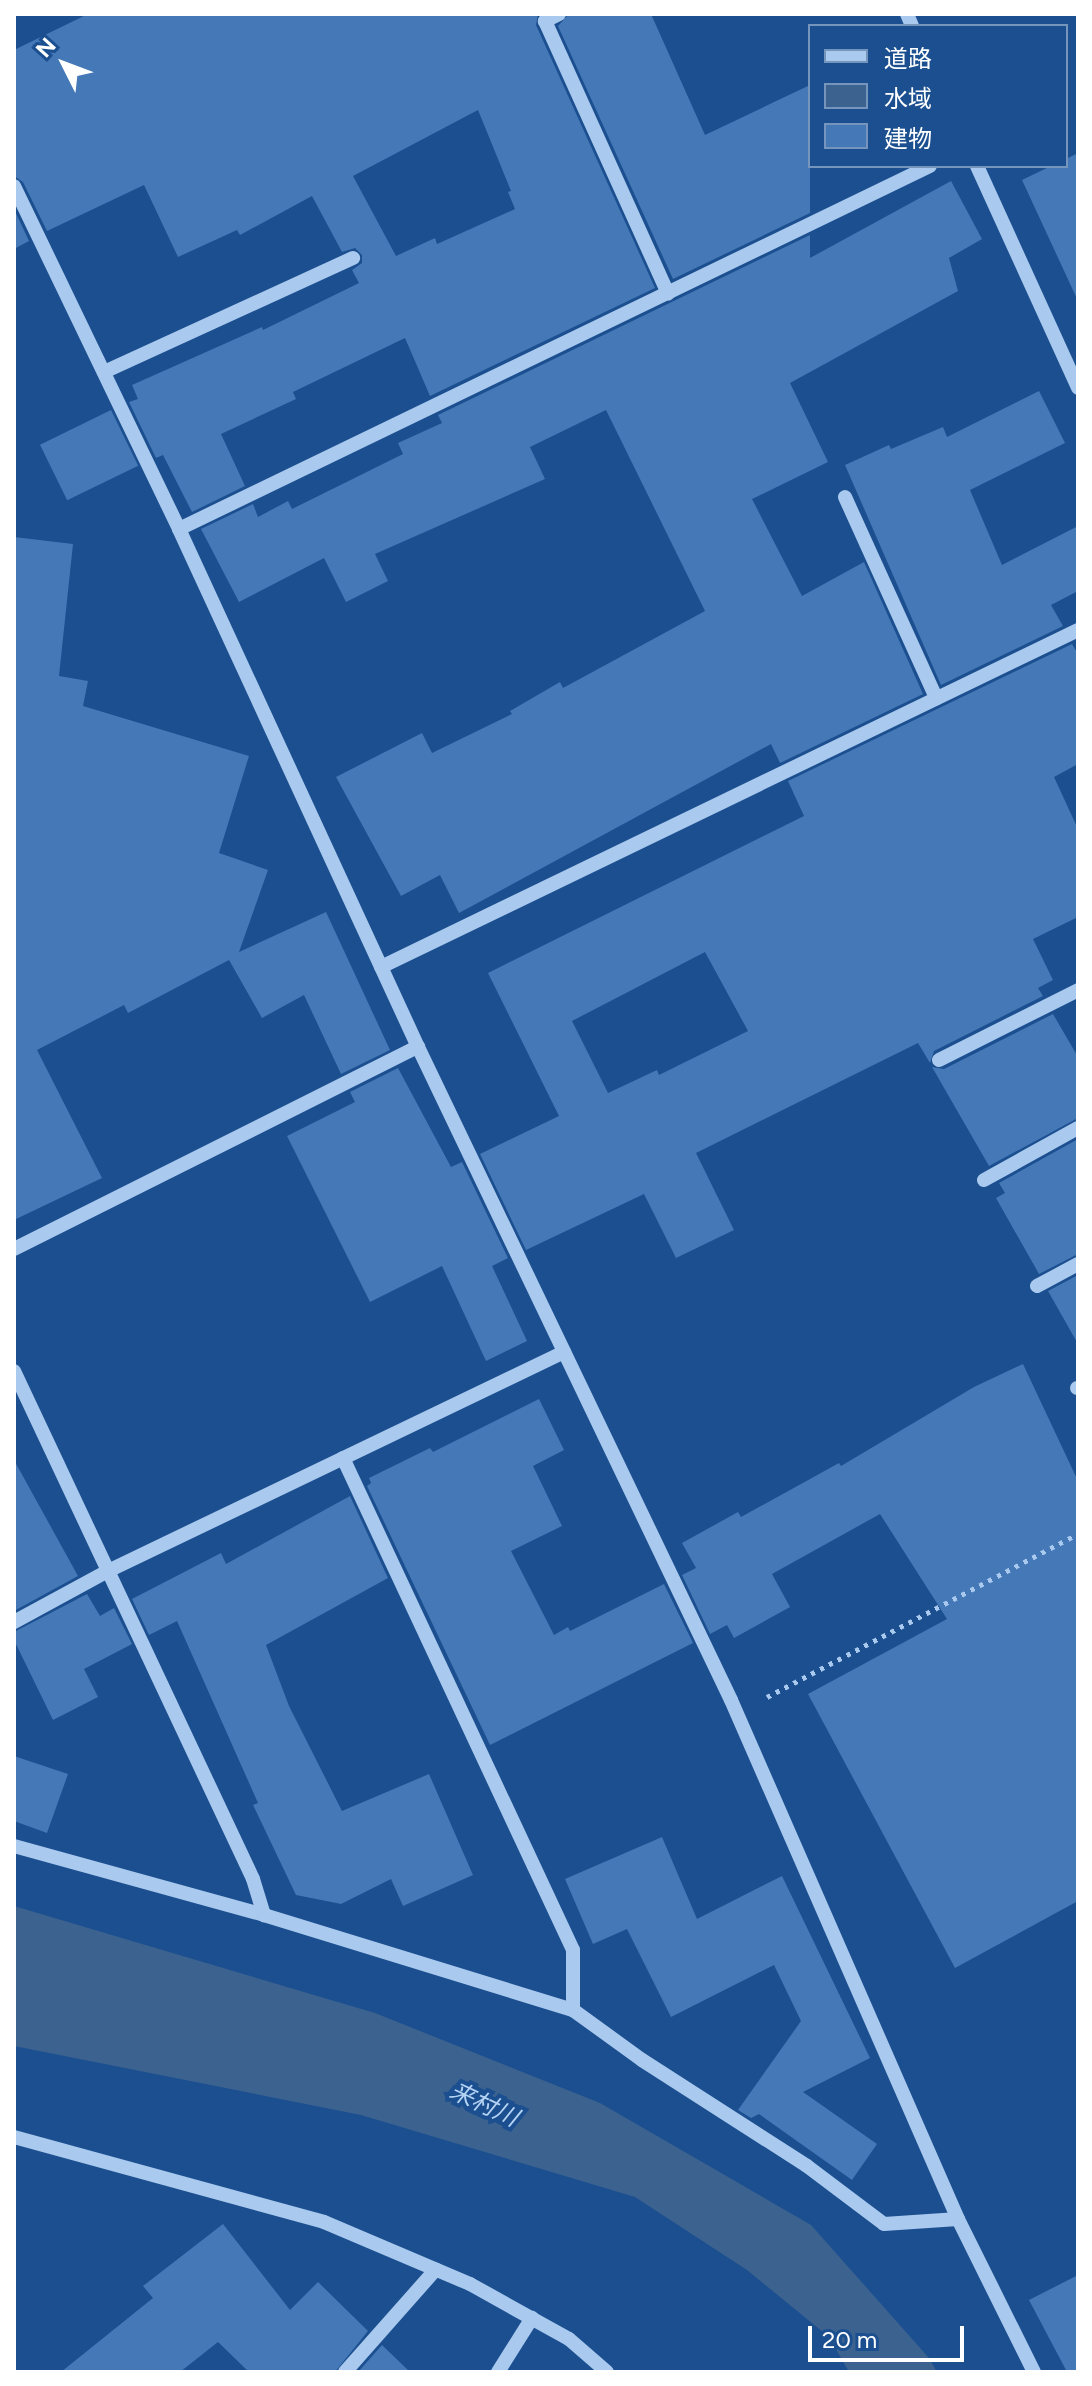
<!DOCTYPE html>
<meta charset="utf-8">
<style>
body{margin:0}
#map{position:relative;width:1092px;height:2386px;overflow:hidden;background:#1b4f8f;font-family:Figtree,"Noto Sans JP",sans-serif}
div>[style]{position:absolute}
.water>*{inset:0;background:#3c6290}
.building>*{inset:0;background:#4478b7;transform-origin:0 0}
.path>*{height:5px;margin-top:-2.5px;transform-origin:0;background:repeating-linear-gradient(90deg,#a9c9ee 0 4px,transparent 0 10px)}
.minor>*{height:14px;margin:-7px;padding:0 7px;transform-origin:7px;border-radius:7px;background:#a9c9ee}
span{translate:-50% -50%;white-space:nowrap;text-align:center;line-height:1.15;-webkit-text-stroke:8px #1b4f8f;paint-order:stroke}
.water-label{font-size:24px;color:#b5d3f5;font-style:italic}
.frame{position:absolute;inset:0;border:16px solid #fff;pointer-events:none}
.legend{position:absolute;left:808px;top:24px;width:260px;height:144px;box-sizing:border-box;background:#1b4f8f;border:2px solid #7695bc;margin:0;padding:10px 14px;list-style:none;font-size:24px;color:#fff}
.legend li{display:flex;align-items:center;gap:16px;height:40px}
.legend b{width:40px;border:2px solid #7695bc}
.north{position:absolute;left:24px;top:24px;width:80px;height:80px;-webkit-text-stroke:6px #1b4f8f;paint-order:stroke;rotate:312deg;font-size:22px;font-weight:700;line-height:32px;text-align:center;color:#fff}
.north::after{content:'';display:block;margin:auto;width:28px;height:36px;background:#fff;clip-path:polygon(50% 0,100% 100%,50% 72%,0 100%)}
.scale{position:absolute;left:808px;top:2326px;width:156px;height:36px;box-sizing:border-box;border:4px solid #fff;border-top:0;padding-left:10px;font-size:24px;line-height:28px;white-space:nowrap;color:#fff;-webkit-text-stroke:6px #1b4f8f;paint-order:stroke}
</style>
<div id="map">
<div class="water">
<div style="clip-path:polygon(14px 1906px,375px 2013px,600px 2103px,811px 2225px,929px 2358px,937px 2372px,849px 2372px,829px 2337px,747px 2270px,635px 2197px,361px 2115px,14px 2046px)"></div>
</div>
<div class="building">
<div style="clip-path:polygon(evenodd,88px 14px,538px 14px,536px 25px,655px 288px,430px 396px,405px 338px,293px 392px,296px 399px,221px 434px,245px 486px,192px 512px,163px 455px,156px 458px,129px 402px,138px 399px,132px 385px,262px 327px,263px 330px,359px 283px,352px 270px,362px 263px,362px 255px,355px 248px,342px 252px,312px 196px,240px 235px,237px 230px,178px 257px,144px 185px,47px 231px,23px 182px,14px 176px,14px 50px,88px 14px,478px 110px,511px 191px,508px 192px,515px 209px,437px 244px,435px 238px,396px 256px,353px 176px,478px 110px)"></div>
<div style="clip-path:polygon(569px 14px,651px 14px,705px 135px,810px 85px,810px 213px,673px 279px,558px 26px)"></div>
<div style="clip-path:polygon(1078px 153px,1078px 301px,1022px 180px,1051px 166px,1066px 166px,1066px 159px)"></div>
<div style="clip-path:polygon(951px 181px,982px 239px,949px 258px,958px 291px,790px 383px,828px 462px,752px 499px,802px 596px,864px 562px,923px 694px,780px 763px,771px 744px,459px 913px,440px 875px,401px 896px,336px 777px,422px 733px,432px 753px,512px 714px,510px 711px,560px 682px,563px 688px,705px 611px,606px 410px,530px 447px,545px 479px,375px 554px,388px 581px,346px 602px,324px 558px,239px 602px,201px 529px,253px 504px,258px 517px,288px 501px,292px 509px,403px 454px,398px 443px,442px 423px,438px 415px,810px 235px,810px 258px)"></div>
<div style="clip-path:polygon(14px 209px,29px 241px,14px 249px)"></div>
<div style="clip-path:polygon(1039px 391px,1065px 443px,970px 490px,1002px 565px,1078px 526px,1078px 591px,1051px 605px,1063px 626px,941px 685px,845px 465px,889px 445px,891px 449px,943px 427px,947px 437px)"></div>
<div style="left:111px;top:410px;width:62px;height:79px;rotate:64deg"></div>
<div style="clip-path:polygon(14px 537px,73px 544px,59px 676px,88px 681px,83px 706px,249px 756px,219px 853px,268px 870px,239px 952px,326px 912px,390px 1050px,341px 1074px,304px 995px,262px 1018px,229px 960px,128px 1013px,124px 1005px,37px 1050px,102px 1178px,14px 1220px)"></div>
<div style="clip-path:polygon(evenodd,1072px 644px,1078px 654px,1078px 764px,1054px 777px,1078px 829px,1078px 917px,1033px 939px,1053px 980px,1038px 988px,1043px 996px,934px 1051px,930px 1063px,918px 1043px,696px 1153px,734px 1230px,676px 1258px,644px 1194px,526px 1250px,480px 1154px,559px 1116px,488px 973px,804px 816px,788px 781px,1072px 644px,705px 952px,748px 1031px,659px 1075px,657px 1070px,608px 1093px,572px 1021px,705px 952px)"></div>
<div style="clip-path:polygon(1053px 1014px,1078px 1057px,1078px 1118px,989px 1166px,932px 1067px,944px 1069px)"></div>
<div style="clip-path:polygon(398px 1068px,451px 1167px,462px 1162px,508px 1258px,492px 1266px,527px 1341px,486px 1361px,442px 1266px,370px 1302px,287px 1136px,355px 1102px,350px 1092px)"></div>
<div style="clip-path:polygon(1078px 1139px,1078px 1254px,1039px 1274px,996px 1198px,1005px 1193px,999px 1183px)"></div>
<div style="clip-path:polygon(1078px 1275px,1078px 1344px,1048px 1291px)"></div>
<div style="clip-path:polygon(1023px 1364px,1078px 1481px,1078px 1901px,955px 1968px,808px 1694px,947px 1619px,880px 1514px,772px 1574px,790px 1607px,734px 1638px,727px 1625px,710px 1634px,682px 1575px,696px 1568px,682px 1543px,738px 1512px,741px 1517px,839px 1463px,841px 1466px,974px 1387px)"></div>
<div style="clip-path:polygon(539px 1399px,564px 1450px,533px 1466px,562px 1526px,511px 1551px,554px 1635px,568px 1627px,570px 1631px,664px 1584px,693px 1643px,490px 1745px,367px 1486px,371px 1483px,369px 1478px,430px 1448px,433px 1452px)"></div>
<div style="clip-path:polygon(14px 1460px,78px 1576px,14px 1611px)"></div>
<div style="clip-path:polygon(350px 1496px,388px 1578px,266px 1645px,289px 1706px,342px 1811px,429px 1774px,473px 1875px,403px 1906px,391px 1879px,341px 1904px,296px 1895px,253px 1805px,258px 1803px,177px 1621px,149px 1635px,132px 1599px,221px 1553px,226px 1564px)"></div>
<div style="clip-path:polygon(87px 1594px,100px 1616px,114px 1608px,132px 1644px,84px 1669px,98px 1697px,53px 1720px,14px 1640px,14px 1632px)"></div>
<div style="clip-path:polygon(14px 1756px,68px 1774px,47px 1833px,14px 1821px)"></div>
<div style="clip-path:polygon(662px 1837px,697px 1919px,782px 1876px,870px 2058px,803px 2092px,877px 2144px,852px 2180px,759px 2114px,751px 2118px,738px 2110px,801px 2021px,774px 1965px,671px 2017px,627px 1929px,593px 1944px,565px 1879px)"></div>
<div style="clip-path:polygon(223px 2224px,290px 2310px,318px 2282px,368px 2331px,335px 2372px,249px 2372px,218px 2342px,180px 2372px,61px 2372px,153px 2298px,143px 2286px)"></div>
<div style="clip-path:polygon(1078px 2275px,1078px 2372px,1067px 2372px,1029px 2300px)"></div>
<div style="clip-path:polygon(382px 2345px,410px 2372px,358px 2372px)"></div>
</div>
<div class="path">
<div style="left:767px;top:1697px;width:351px;rotate:-27.7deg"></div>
</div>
<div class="minor">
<div style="left:559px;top:14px;width:16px;rotate:153deg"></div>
<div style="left:545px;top:21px;width:299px;rotate:65.7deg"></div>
<div style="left:907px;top:14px;width:13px;rotate:67deg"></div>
<div style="left:977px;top:166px;width:244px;rotate:65.5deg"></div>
<div style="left:14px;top:186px;width:381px;rotate:64.3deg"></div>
<div style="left:179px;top:529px;width:570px;rotate:65.23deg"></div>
<div style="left:418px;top:1047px;width:724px;rotate:64.39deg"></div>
<div style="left:731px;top:1700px;width:566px;rotate:66.38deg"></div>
<div style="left:958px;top:2219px;width:171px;rotate:63.6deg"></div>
<div style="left:104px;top:372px;width:274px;rotate:-24.6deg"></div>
<div style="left:845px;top:497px;width:221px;rotate:65.6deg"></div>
<div style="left:179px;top:529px;width:834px;rotate:-25.8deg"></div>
<div style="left:381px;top:967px;width:774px;rotate:-25.8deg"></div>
<div style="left:939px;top:1060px;width:156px;rotate:-26.7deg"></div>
<div style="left:984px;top:1180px;width:107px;rotate:-29deg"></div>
<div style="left:14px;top:1249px;width:452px;rotate:-26.6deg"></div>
<div style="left:1037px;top:1286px;width:47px;rotate:-28.2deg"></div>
<div style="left:14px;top:1371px;width:561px;rotate:64.8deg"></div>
<div style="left:253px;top:1879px;width:38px;rotate:73deg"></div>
<div style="left:1077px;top:1388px;width:1px"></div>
<div style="left:343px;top:1458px;width:543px;rotate:64.94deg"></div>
<div style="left:573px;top:1950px;width:60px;rotate:90deg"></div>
<div style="left:14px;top:1622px;width:107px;rotate:-28.5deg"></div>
<div style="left:108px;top:1571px;width:506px;rotate:-25.65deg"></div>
<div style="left:14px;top:1846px;width:259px;rotate:15.4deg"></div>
<div style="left:264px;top:1915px;width:323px;rotate:17.1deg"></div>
<div style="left:573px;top:2010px;width:85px;rotate:35.9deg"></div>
<div style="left:642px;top:2060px;width:196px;rotate:32.7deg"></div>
<div style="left:807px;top:2166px;width:96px;rotate:37deg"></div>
<div style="left:884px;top:2224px;width:74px;rotate:-3.9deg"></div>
<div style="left:14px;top:2137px;width:321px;rotate:15.3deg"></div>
<div style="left:324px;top:2222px;width:159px;rotate:23deg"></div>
<div style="left:470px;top:2284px;width:113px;rotate:29.1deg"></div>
<div style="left:569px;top:2339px;width:50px;rotate:41deg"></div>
<div style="left:345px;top:2372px;width:137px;rotate:-48.5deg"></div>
<div style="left:498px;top:2372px;width:64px;rotate:-57.8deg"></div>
</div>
<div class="water-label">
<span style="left:484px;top:2104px;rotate:25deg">来村川</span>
</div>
<div class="frame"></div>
<ul class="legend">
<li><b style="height:10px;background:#a9c9ee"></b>道路</li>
<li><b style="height:22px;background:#3c6290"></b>水域</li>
<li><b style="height:22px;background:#4478b7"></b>建物</li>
</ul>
<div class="north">N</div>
<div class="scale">20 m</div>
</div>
